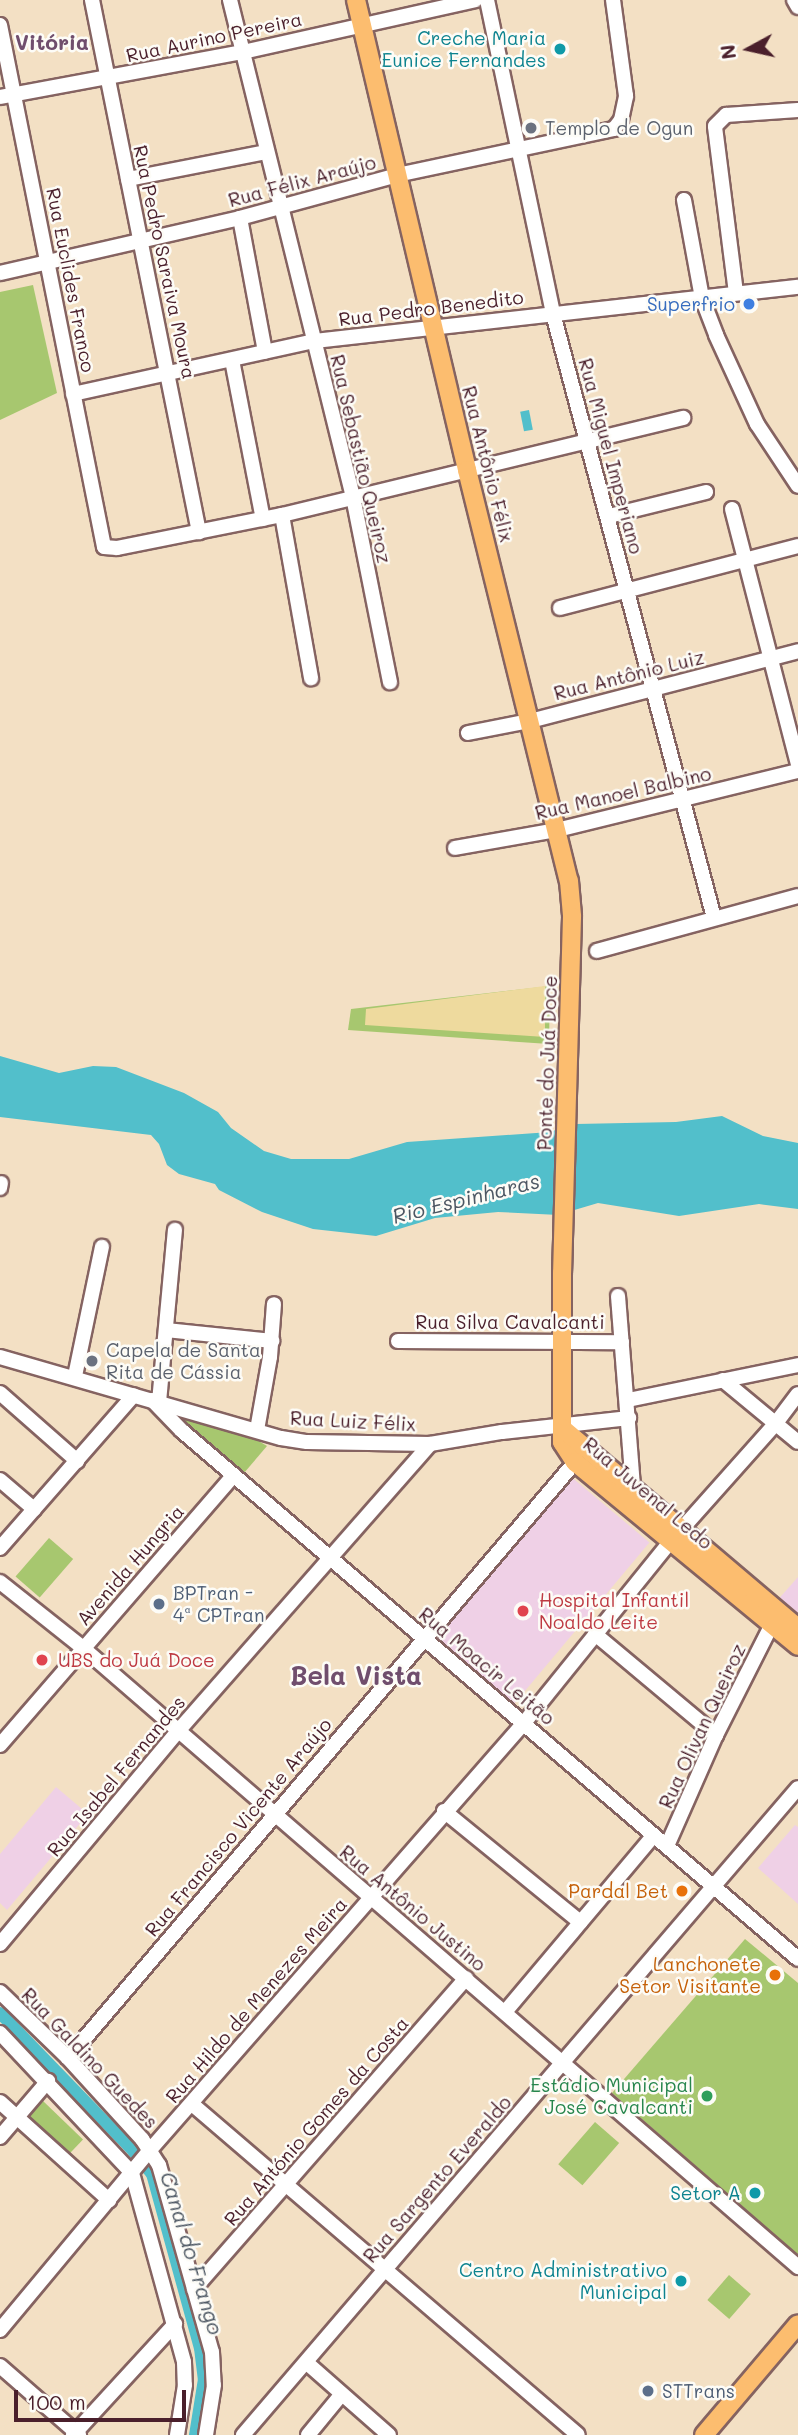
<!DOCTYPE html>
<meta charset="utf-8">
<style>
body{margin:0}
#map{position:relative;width:798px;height:2435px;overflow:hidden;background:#f3e0c4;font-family:Mali,sans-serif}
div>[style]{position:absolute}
.built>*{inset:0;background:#efd0e6;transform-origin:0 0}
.green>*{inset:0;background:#a7c76f;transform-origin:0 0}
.sand>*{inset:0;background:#eeda9e}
.water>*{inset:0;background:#52bfcb;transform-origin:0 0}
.canal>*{height:12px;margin:-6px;padding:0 6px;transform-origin:6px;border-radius:6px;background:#52bfcb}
.roads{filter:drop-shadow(2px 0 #856361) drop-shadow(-2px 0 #856361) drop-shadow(0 2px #856361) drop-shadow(0 -2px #856361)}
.minor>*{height:14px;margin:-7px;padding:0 7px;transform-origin:7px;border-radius:7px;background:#fff}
.major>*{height:18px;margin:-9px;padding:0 9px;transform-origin:9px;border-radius:9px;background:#fcbd6f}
.dots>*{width:19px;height:19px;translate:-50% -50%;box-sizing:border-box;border:4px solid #fdfcf7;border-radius:50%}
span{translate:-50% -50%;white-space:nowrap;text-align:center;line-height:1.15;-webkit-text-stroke:5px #fdfcf7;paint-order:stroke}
.street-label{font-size:19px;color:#4a1f2b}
.culture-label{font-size:19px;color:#0d838f}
.right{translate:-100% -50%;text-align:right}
.worship-label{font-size:19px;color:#5b616d}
.left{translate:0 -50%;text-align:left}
.shop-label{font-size:19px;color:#366cbe}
.service-label{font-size:19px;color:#4e5e75}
.health-label{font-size:19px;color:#be3a42}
.food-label{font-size:19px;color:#c56008}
.leisure-label{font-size:19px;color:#27864d}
.neighbourhood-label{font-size:21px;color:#704e6d;font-weight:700}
.water-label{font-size:21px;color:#4d5763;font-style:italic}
.district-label{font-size:26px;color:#704e6d;font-weight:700}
.north{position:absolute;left:714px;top:14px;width:70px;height:70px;-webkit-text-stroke:5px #fdfcf7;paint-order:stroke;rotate:262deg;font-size:19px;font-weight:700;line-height:28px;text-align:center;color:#4a1f2b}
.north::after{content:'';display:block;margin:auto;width:24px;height:32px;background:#4a1f2b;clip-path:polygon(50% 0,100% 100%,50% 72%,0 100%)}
.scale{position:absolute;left:14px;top:2390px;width:172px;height:32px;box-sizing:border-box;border:4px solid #4a1f2b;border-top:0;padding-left:9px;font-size:21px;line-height:24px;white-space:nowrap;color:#4a1f2b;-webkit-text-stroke:5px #fdfcf7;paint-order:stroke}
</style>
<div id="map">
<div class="built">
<div style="left:569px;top:1475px;width:105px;height:213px;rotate:40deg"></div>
<div style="clip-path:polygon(798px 1577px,798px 1623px,775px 1603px)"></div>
<div style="clip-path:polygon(56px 1787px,88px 1814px,7px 1910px,0 1903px,0 1854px)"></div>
<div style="clip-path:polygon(795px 1825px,798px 1827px,798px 1904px,758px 1868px)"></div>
</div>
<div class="green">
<div style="clip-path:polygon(33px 285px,57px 393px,0 420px,0 292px)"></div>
<div style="clip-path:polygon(550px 986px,549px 1044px,348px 1030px,351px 1009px)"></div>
<div style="clip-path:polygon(181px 1416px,250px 1436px,267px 1446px,244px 1473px,178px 1421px)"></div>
<div style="left:49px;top:1538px;width:32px;height:51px;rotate:41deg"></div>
<div style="clip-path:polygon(745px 1939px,798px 1983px,798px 2255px,612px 2093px)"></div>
<div style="left:42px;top:2100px;width:57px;height:23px;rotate:44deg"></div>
<div style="left:595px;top:2122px;width:32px;height:56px;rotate:41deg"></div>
<div style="left:729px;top:2275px;width:29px;height:33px;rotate:41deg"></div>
</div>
<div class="sand">
<div style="clip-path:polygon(545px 986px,545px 1037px,365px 1025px,366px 1009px)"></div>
</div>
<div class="water">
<div style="left:529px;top:410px;width:20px;height:9px;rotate:79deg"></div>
<div style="clip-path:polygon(0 1056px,59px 1073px,93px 1066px,116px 1067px,184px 1093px,218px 1112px,231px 1128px,264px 1151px,291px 1159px,349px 1159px,407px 1142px,550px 1132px,562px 1128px,559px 1215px,498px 1212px,435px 1218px,376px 1236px,313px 1229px,262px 1212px,219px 1190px,215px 1184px,179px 1174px,167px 1165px,159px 1144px,151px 1135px,0 1117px)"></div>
<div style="clip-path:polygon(722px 1116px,763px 1136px,798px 1143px,798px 1209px,759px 1204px,679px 1216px,598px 1203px,561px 1214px,563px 1127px,576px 1124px,676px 1122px)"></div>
</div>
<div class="canal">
<div style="left:0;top:2013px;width:193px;rotate:46deg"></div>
<div style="left:134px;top:2152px;width:28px;rotate:51deg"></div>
<div style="left:152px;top:2174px;width:180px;rotate:74.6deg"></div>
<div style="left:200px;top:2348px;width:31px;rotate:83deg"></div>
<div style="left:204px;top:2379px;width:57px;rotate:99.1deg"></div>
</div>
<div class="roads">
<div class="minor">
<div style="left:92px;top:0;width:543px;rotate:78.63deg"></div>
<div style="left:230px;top:0;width:512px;rotate:76.1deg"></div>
<div style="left:353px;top:497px;width:189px;rotate:78.7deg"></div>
<div style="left:487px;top:0;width:321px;rotate:78.1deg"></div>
<div style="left:553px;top:314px;width:625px;rotate:75.07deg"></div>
<div style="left:794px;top:0;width:8px;rotate:60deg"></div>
<div style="left:0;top:25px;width:532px;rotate:78.73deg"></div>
<div style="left:104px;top:547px;width:13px;rotate:4deg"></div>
<div style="left:117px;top:548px;width:168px;rotate:-11.3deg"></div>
<div style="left:282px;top:515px;width:413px;rotate:-13.6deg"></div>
<div style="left:0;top:97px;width:247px;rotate:-10.5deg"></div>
<div style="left:243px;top:52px;width:238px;rotate:-12.6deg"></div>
<div style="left:128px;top:179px;width:141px;rotate:-11.1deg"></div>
<div style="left:684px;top:200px;width:100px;rotate:79.6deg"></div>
<div style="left:702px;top:298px;width:40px;rotate:69deg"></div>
<div style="left:716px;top:335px;width:98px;rotate:65.3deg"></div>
<div style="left:757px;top:424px;width:74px;rotate:56.5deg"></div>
<div style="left:240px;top:218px;width:136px;rotate:79.4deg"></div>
<div style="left:0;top:273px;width:246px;rotate:-12.9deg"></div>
<div style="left:240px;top:218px;width:163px;rotate:-15.3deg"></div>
<div style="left:397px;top:175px;width:222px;rotate:-12deg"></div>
<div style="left:614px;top:129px;width:11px;rotate:-52deg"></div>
<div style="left:621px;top:120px;width:25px;rotate:-78deg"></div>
<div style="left:626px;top:96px;width:97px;rotate:-97.7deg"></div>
<div style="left:736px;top:293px;width:168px;rotate:-97.2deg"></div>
<div style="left:715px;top:126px;width:16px;rotate:-45deg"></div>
<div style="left:726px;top:115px;width:72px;rotate:-4deg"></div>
<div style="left:232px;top:360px;width:162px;rotate:79deg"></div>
<div style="left:73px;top:394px;width:248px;rotate:-12.4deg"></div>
<div style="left:315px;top:341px;width:486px;rotate:-6.4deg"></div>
<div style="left:732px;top:509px;width:263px;rotate:75.5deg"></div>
<div style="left:282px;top:515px;width:166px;rotate:79.9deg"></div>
<div style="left:609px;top:516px;width:100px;rotate:-13.9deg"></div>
<div style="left:560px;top:608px;width:246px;rotate:-14.6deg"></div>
<div style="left:468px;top:733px;width:63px;rotate:-11deg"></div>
<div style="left:530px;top:721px;width:277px;rotate:-14.6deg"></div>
<div style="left:455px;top:848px;width:104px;rotate:-10deg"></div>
<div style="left:557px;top:830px;width:248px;rotate:-13.8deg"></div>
<div style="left:597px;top:951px;width:208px;rotate:-15.3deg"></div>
<div style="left:0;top:1188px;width:5px;rotate:-79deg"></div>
<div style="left:618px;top:1296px;width:192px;rotate:85.5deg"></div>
<div style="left:166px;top:1330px;width:107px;rotate:5.9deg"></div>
<div style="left:398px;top:1341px;width:224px;rotate:0.3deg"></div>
<div style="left:0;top:1357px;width:292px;rotate:16.1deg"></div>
<div style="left:281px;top:1438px;width:26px;rotate:9deg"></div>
<div style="left:307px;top:1442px;width:123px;rotate:0.9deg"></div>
<div style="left:430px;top:1444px;width:73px;rotate:-9.5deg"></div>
<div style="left:502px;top:1432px;width:128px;rotate:-6.3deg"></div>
<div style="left:75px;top:1376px;width:132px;rotate:-78.2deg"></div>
<div style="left:723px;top:1380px;width:97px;rotate:39.6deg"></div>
<div style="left:0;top:1393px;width:103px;rotate:41.4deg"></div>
<div style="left:152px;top:1400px;width:43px;rotate:45.9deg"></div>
<div style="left:182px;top:1431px;width:811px;rotate:40.6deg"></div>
<div style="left:628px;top:1400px;width:174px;rotate:-11.6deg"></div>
<div style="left:159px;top:1402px;width:173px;rotate:-84.7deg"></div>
<div style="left:257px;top:1430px;width:74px;rotate:-79.9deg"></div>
<div style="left:270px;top:1357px;width:53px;rotate:-85.7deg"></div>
<div style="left:0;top:1480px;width:45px;rotate:40.5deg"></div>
<div style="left:0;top:1548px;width:203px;rotate:-48.8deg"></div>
<div style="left:0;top:1582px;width:106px;rotate:38.5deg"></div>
<div style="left:83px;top:1648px;width:946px;rotate:40.88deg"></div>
<div style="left:595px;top:1634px;width:158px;rotate:39.9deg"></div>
<div style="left:0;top:1745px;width:357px;rotate:-49.1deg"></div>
<div style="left:444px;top:1811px;width:176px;rotate:39.2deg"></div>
<div style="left:667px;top:1846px;width:121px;rotate:-66.2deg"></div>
<div style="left:716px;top:1735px;width:124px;rotate:-63.2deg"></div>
<div style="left:0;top:1944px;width:278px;rotate:-50.1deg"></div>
<div style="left:178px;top:1731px;width:382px;rotate:-48.7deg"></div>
<div style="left:0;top:1992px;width:95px;rotate:44.1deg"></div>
<div style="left:68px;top:2058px;width:110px;rotate:47.6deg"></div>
<div style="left:142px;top:2139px;width:31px;rotate:57deg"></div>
<div style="left:159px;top:2165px;width:194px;rotate:74.2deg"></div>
<div style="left:212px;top:2352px;width:33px;rotate:87deg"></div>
<div style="left:214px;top:2385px;width:51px;rotate:99.1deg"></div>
<div style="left:505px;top:2012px;width:231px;rotate:-49.9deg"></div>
<div style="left:0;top:2033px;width:192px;rotate:46.7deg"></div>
<div style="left:132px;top:2173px;width:196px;rotate:74.6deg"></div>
<div style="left:184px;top:2362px;width:23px;rotate:88deg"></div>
<div style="left:185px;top:2385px;width:51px;rotate:99.1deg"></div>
<div style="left:68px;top:2058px;width:782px;rotate:-49.61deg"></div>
<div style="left:0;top:2102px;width:147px;rotate:42deg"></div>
<div style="left:192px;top:2104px;width:508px;rotate:40.61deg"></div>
<div style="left:0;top:2137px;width:74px;rotate:-49.4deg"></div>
<div style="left:194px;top:2289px;width:413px;rotate:-48.8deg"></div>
<div style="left:0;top:2330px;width:234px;rotate:-50.2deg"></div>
<div style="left:150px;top:2150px;width:568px;rotate:-48.79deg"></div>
<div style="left:524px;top:1723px;width:234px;rotate:-51.1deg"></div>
<div style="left:671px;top:1541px;width:158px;rotate:-48.3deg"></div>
<div style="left:776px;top:1423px;width:36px;rotate:-53deg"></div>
<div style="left:307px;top:2363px;width:109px;rotate:41.3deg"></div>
<div style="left:0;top:2366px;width:105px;rotate:41.1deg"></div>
<div style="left:73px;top:2435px;width:151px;rotate:-47.4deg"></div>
<div style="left:243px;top:2435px;width:852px;rotate:-49.38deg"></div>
<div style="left:308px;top:2435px;width:52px;rotate:-50.5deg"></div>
</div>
<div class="major">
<div style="left:356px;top:0;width:483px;rotate:76.7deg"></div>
<div style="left:467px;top:470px;width:423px;rotate:76.1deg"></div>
<div style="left:569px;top:881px;width:36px;rotate:85deg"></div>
<div style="left:572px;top:917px;width:356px;rotate:91.6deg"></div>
<div style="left:562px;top:1273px;width:169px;rotate:90deg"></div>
<div style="left:562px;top:1442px;width:24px;rotate:57deg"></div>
<div style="left:575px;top:1462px;width:289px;rotate:39.5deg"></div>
<div style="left:562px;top:1428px;width:309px;rotate:40.3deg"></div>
<div style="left:704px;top:2435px;width:145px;rotate:-49.7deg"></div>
</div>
</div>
<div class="dots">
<div style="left:560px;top:49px;background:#0f9aa8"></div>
<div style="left:531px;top:128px;background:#6b7280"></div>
<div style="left:749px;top:304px;background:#3f7fe0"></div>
<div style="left:92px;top:1361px;background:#6b7280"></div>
<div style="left:159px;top:1604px;background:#5c6f8a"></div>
<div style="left:523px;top:1611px;background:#e0444e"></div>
<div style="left:42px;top:1660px;background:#e0444e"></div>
<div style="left:682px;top:1891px;background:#e8710a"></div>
<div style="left:775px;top:1975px;background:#e8710a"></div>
<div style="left:707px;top:2096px;background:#2e9e5b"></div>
<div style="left:755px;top:2193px;background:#0f9aa8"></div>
<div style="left:681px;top:2281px;background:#0f9aa8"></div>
<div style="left:648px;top:2391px;background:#5c6f8a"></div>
</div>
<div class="street-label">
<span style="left:214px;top:37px;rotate:-12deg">Rua Aurino Pereira</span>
<span style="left:302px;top:181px;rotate:-15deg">Rua Félix Araújo</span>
<span style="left:165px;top:262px;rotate:78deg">Rua Pedro Saraiva Moura</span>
<span style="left:71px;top:280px;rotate:79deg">Rua Euclides Franco</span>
<span style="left:431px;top:308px;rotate:-7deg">Rua Pedro Benedito</span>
<span style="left:611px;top:456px;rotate:75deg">Rua Miguel Imperiano</span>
<span style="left:361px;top:459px;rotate:77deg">Rua Sebastião Queiroz</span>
<span style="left:488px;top:464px;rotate:76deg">Rua Antônio Félix</span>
<span style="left:629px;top:675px;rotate:-14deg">Rua Antônio Luiz</span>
<span style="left:623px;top:793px;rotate:-13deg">Rua Manoel Balbino</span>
<span style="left:547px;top:1063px;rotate:-88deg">Ponte do Juá Doce</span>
<span style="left:510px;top:1322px">Rua Silva Cavalcanti</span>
<span style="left:353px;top:1421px;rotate:3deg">Rua Luiz Félix</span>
<span style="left:648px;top:1493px;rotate:40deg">Rua Juvenal Ledo</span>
<span style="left:130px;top:1565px;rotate:-49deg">Avenida Hungria</span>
<span style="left:487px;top:1666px;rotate:40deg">Rua Moacir Leitão</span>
<span style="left:702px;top:1726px;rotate:-65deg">Rua Olivan Queiroz</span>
<span style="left:116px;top:1776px;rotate:-50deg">Rua Isabel Fernandes</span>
<span style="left:238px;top:1827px;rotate:-50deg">Rua Francisco Vicente Araújo</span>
<span style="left:413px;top:1908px;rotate:40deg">Rua Antônio Justino</span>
<span style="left:256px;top:2000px;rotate:-49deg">Rua Hildo de Menezes Meira</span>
<span style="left:90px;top:2058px;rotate:46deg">Rua Galdino Guedes</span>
<span style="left:316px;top:2121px;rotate:-49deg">Rua António Gomes da Costa</span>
<span style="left:437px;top:2179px;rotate:-49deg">Rua Sargento Everaldo</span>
</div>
<div class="culture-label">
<span class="right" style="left:546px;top:49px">Creche Maria<br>Eunice Fernandes</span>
<span class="right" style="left:741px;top:2193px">Setor A</span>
<span class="right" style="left:667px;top:2281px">Centro Administrativo<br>Municipal</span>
</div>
<div class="worship-label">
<span class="left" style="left:545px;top:128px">Templo de Ogun</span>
<span class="left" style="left:106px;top:1361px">Capela de Santa<br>Rita de Cássia</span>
</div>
<div class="shop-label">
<span class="right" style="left:735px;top:304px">Superfrio</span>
</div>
<div class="service-label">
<span class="left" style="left:173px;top:1604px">BPTran -<br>4ª CPTran</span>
<span class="left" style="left:662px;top:2391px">STTrans</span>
</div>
<div class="health-label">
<span class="left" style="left:539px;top:1611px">Hospital Infantil<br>Noaldo Leite</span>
<span class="left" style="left:58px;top:1660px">UBS do Juá Doce</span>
</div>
<div class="food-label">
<span class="right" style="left:668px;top:1891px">Pardal Bet</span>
<span class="right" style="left:761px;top:1975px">Lanchonete<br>Setor Visitante</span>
</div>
<div class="leisure-label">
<span class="right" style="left:693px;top:2096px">Estádio Municipal<br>José Cavalcanti</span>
</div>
<div class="neighbourhood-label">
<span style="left:52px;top:42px">Vitória</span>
</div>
<div class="water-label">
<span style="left:466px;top:1198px;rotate:-14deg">Rio Espinharas</span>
<span style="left:192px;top:2253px;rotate:73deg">Canal do Frango</span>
</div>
<div class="district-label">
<span style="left:356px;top:1676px">Bela Vista</span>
</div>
<div class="north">N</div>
<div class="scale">100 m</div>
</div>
